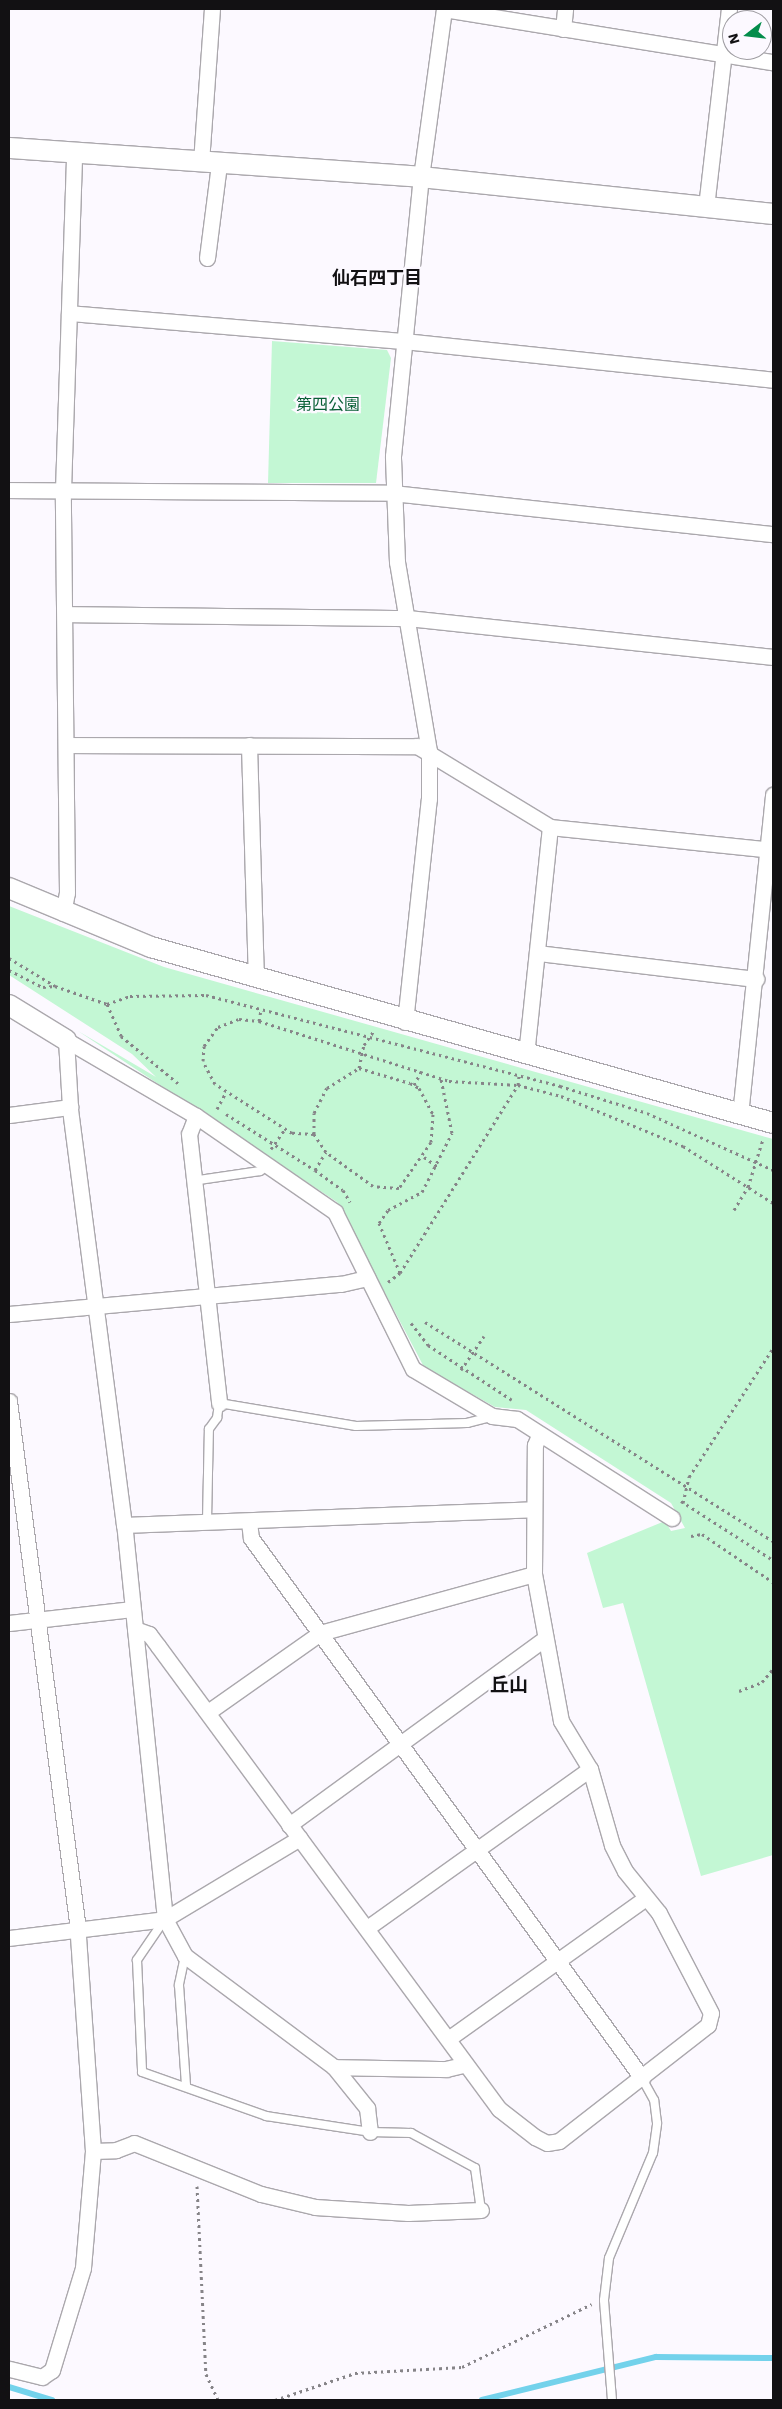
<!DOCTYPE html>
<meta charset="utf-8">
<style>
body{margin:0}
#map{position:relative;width:782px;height:2409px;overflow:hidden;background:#fcf9ff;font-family:"Work Sans","Noto Sans JP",sans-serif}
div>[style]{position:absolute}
.green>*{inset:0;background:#c3f7d4}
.stream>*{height:5.5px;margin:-2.75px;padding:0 2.75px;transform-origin:2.75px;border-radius:2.75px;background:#73d2eb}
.path>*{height:3px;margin-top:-1.5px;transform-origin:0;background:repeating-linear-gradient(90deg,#868488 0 2.5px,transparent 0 6.5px)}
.roads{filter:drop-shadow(1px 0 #aba8ad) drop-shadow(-1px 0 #aba8ad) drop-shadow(0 1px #aba8ad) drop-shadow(0 -1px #aba8ad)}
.service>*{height:8px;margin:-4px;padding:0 4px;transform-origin:4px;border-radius:4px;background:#fff}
.minor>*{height:15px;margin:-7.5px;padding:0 7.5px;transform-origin:7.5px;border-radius:7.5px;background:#fff}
.tertiary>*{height:20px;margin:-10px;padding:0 10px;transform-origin:10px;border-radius:10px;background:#fff}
span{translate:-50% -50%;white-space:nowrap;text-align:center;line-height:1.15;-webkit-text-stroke:4.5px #fcf9ff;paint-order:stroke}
.park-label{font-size:16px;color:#095f36}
.neighbourhood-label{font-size:18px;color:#121113;font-weight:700}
.quarter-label{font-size:19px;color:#121113;font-weight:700}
.frame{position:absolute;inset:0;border:10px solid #121113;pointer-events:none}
.north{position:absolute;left:722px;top:10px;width:50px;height:50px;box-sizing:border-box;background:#fcf9ff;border:1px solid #9e9ca1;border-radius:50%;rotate:254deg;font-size:14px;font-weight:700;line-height:20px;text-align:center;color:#121113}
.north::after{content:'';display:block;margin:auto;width:18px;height:22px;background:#048d4b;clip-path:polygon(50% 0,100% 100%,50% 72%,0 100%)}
</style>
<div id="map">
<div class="green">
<div style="clip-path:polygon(272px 341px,387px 350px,391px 358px,376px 483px,268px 483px)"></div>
<div style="clip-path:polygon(9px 906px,164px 967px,773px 1139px,773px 1855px,701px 1876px,623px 1603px,603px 1608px,587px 1553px,665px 1521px,671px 1531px,685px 1528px,671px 1503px,526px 1410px,495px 1407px,424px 1367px,337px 1202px,78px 1031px,156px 1077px,132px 1054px,9px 975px)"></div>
</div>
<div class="stream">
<div style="left:9px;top:2387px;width:45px;rotate:16.8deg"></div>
<div style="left:482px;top:2400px;width:179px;rotate:-13.9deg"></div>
<div style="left:656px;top:2357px;width:117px;rotate:0.5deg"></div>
</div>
<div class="path">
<div style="left:9px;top:958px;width:54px;rotate:31.3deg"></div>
<div style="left:55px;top:986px;width:55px;rotate:19.1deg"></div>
<div style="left:107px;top:1004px;width:24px;rotate:-19deg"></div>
<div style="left:130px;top:996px;width:76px;rotate:-0.8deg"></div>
<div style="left:206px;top:995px;width:366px;rotate:14.4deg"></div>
<div style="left:560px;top:1086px;width:91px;rotate:17.2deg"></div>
<div style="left:647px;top:1113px;width:138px;rotate:24.3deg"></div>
<div style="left:9px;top:970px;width:38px;rotate:27deg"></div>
<div style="left:43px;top:987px;width:12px;rotate:-5deg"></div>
<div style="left:107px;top:1004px;width:35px;rotate:66deg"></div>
<div style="left:121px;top:1036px;width:77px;rotate:39.7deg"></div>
<div style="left:259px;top:1021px;width:11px;rotate:-80deg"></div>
<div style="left:359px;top:1068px;width:53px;rotate:16.4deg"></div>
<div style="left:410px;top:1083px;width:10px;rotate:29deg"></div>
<div style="left:419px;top:1088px;width:30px;rotate:62deg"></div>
<div style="left:433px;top:1114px;width:28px;rotate:94deg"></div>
<div style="left:431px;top:1142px;width:56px;rotate:124.8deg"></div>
<div style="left:399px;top:1188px;width:26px;rotate:-176deg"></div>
<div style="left:373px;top:1186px;width:58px;rotate:-144.1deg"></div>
<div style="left:326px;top:1152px;width:22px;rotate:-124deg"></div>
<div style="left:314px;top:1134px;width:21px;rotate:-90deg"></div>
<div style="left:314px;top:1113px;width:28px;rotate:-63deg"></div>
<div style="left:327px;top:1088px;width:38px;rotate:-32deg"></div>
<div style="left:359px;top:1068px;width:24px;rotate:-78deg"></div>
<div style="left:364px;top:1045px;width:19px;rotate:-55deg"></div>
<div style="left:414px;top:1085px;width:15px;rotate:-62deg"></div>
<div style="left:217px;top:1109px;width:19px;rotate:-62deg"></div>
<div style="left:226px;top:1114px;width:105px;rotate:32.2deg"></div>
<div style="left:315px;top:1170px;width:34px;rotate:36deg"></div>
<div style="left:343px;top:1190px;width:14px;rotate:60deg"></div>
<div style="left:314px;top:1134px;width:22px;rotate:-177deg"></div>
<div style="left:292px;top:1133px;width:91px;rotate:-147.5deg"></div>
<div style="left:215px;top:1084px;width:26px;rotate:-118deg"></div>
<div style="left:203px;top:1061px;width:15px;rotate:-86deg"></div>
<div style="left:204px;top:1046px;width:24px;rotate:-54deg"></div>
<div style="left:218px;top:1027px;width:22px;rotate:-21deg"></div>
<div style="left:239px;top:1019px;width:20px;rotate:6deg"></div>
<div style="left:259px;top:1021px;width:199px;rotate:17.5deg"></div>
<div style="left:449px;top:1081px;width:69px;rotate:3.3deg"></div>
<div style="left:518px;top:1085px;width:9px;rotate:-84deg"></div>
<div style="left:271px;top:1149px;width:24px;rotate:-55deg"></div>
<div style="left:424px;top:1157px;width:16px;rotate:35deg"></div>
<div style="left:315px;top:1170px;width:21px;rotate:-59deg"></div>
<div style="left:734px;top:1210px;width:27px;rotate:-59deg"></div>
<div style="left:748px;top:1187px;width:50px;rotate:-72.6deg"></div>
<div style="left:400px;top:1273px;width:54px;rotate:-112.8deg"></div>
<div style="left:379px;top:1223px;width:16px;rotate:-55deg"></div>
<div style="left:388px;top:1210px;width:38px;rotate:-28deg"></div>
<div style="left:422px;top:1192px;width:66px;rotate:-63deg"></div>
<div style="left:452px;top:1133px;width:55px;rotate:-101.5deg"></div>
<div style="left:388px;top:1282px;width:15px;rotate:-37deg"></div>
<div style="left:400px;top:1273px;width:222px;rotate:-57.9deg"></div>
<div style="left:518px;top:1085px;width:44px;rotate:14.3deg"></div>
<div style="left:561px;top:1096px;width:132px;rotate:22.3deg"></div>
<div style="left:683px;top:1146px;width:107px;rotate:32.3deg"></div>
<div style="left:425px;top:1322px;width:411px;rotate:32.2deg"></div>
<div style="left:411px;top:1323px;width:28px;rotate:52deg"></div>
<div style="left:428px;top:1345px;width:100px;rotate:33.2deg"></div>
<div style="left:461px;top:1370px;width:41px;rotate:-55.9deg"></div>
<div style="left:681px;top:1501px;width:109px;rotate:32.7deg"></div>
<div style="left:683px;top:1503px;width:27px;rotate:-77deg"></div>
<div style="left:689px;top:1477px;width:154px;rotate:-56.9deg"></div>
<div style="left:691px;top:1536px;width:11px;rotate:-10deg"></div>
<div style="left:702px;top:1534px;width:86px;rotate:34.1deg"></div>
<div style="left:739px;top:1691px;width:25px;rotate:-21deg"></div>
<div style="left:762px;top:1682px;width:17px;rotate:-50deg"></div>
<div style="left:197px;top:2186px;width:188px;rotate:87.3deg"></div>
<div style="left:206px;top:2374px;width:29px;rotate:65deg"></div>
<div style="left:275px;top:2400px;width:84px;rotate:-18.6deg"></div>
<div style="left:355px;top:2373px;width:107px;rotate:-3.2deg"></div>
<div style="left:462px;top:2367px;width:144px;rotate:-25.9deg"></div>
</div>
<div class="roads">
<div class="service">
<div style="left:192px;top:1181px;width:69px;rotate:-8.4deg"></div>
<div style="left:260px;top:1171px;width:10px;rotate:-37deg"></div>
<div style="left:207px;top:1521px;width:92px;rotate:-88.8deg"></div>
<div style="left:209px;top:1429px;width:14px;rotate:-54deg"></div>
<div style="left:217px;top:1418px;width:15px;rotate:-82deg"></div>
<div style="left:219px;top:1403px;width:139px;rotate:9.5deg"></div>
<div style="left:356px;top:1426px;width:111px;rotate:-1.5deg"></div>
<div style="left:467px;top:1423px;width:25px;rotate:-14deg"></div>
<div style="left:165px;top:1919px;width:50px;rotate:124.3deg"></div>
<div style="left:137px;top:1960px;width:112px;rotate:87.4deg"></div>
<div style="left:142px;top:2072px;width:132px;rotate:19.5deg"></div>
<div style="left:266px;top:2116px;width:105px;rotate:8.7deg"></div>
<div style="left:370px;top:2132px;width:41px;rotate:1.4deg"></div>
<div style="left:411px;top:2133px;width:73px;rotate:28.7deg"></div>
<div style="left:475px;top:2168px;width:42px;rotate:81.9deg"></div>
<div style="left:185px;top:1956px;width:30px;rotate:102deg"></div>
<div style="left:179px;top:1985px;width:101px;rotate:86deg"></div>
<div style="left:612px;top:2400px;width:100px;rotate:-94.6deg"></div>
<div style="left:604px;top:2300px;width:42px;rotate:-83.2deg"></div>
<div style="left:609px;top:2258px;width:114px;rotate:-67.3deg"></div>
<div style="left:653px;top:2153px;width:30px;rotate:-82deg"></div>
<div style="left:657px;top:2123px;width:23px;rotate:-97deg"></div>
<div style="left:654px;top:2100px;width:25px;rotate:-119deg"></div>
</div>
<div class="minor">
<div style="left:444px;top:9px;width:333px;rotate:9.2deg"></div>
<div style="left:563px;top:29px;width:20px;rotate:-84deg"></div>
<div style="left:201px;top:162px;width:153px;rotate:-85.9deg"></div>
<div style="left:706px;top:207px;width:199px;rotate:-83.4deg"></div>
<div style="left:207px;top:258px;width:95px;rotate:-82.7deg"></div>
<div style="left:69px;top:313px;width:336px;rotate:4.8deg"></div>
<div style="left:404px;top:341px;width:371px;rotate:6deg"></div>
<div style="left:9px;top:490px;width:384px;rotate:0.4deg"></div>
<div style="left:393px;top:493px;width:382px;rotate:6.2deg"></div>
<div style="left:65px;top:614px;width:343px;rotate:0.7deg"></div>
<div style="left:408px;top:618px;width:367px;rotate:6.1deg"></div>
<div style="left:66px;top:745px;width:351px;rotate:0.2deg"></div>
<div style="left:417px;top:746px;width:156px;rotate:31.3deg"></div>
<div style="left:550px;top:827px;width:224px;rotate:5.9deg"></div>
<div style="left:249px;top:745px;width:234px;rotate:88.3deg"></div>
<div style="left:63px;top:913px;width:20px;rotate:-79deg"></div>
<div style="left:67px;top:893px;width:403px;rotate:-90.6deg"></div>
<div style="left:63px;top:490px;width:336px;rotate:-88.1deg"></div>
<div style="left:538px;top:953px;width:220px;rotate:6.8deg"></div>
<div style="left:405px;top:1022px;width:224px;rotate:-83.9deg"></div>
<div style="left:429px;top:799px;width:48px;rotate:-90deg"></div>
<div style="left:429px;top:751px;width:192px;rotate:-99.6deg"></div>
<div style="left:397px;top:562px;width:106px;rotate:-92.2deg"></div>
<div style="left:393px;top:456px;width:280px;rotate:-84.3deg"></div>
<div style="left:421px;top:177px;width:170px;rotate:-82.2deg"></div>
<div style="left:526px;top:1055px;width:229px;rotate:-84deg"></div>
<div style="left:9px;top:1115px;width:62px;rotate:-7.5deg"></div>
<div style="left:740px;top:1115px;width:322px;rotate:-84.1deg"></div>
<div style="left:196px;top:1116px;width:19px;rotate:111deg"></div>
<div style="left:189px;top:1134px;width:271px;rotate:83.6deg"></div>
<div style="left:9px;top:1314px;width:333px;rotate:-5.2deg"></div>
<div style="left:341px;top:1284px;width:27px;rotate:-13deg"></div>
<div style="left:9px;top:1401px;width:525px;rotate:82.56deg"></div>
<div style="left:77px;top:1922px;width:230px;rotate:86deg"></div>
<div style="left:93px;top:2151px;width:117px;rotate:94.9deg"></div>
<div style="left:83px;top:2268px;width:107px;rotate:106.9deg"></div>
<div style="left:52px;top:2370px;width:12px;rotate:145deg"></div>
<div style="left:42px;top:2377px;width:34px;rotate:-166deg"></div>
<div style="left:249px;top:1522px;width:16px;rotate:83deg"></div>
<div style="left:251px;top:1538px;width:667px;rotate:54.09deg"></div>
<div style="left:124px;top:1525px;width:409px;rotate:-2.2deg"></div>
<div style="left:9px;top:1623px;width:124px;rotate:-6.5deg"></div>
<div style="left:135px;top:1629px;width:15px;rotate:20deg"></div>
<div style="left:149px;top:1634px;width:15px;rotate:53deg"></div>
<div style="left:158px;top:1646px;width:575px;rotate:53.63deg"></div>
<div style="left:499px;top:2109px;width:46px;rotate:37.9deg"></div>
<div style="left:535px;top:2137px;width:13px;rotate:27deg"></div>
<div style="left:547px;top:2143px;width:12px;rotate:-9deg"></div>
<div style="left:559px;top:2141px;width:189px;rotate:-37.9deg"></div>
<div style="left:708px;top:2025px;width:12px;rotate:-76deg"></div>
<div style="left:711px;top:2013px;width:113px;rotate:-117.5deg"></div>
<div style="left:659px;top:1913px;width:54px;rotate:-129deg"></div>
<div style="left:625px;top:1871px;width:29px;rotate:-117deg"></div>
<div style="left:612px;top:1845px;width:79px;rotate:-106.1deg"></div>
<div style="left:590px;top:1769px;width:56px;rotate:-121.1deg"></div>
<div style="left:561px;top:1721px;width:149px;rotate:-100.4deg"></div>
<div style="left:534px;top:1574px;width:129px;rotate:-89.6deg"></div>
<div style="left:535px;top:1445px;width:11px;rotate:-68deg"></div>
<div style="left:208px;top:1712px;width:137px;rotate:-35.2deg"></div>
<div style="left:320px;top:1633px;width:222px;rotate:-15.4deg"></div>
<div style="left:289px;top:1825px;width:314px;rotate:-36.1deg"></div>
<div style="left:367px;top:1928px;width:274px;rotate:-35.5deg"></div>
<div style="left:9px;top:1938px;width:157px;rotate:-6.9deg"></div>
<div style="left:165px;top:1919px;width:157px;rotate:-31deg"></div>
<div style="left:448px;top:2039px;width:243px;rotate:-35.5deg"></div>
<div style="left:463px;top:2065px;width:17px;rotate:167deg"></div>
<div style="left:446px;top:2069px;width:112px;rotate:-179deg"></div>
<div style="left:334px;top:2067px;width:186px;rotate:-143.3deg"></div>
<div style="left:185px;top:1956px;width:42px;rotate:-118.4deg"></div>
<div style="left:165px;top:1919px;width:396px;rotate:-95.9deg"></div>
<div style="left:124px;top:1525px;width:421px;rotate:-97.4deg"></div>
<div style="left:70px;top:1107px;width:67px;rotate:-93.4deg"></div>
<div style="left:66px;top:1040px;width:151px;rotate:30.3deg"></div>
<div style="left:196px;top:1116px;width:169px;rotate:34.6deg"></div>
<div style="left:335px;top:1212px;width:175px;rotate:63.6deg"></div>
<div style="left:413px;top:1369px;width:92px;rotate:30.7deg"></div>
<div style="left:492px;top:1416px;width:25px;rotate:7deg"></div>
<div style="left:517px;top:1419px;width:184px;rotate:32.6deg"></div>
<div style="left:334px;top:2067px;width:53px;rotate:51.2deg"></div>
<div style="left:367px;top:2108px;width:24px;rotate:83deg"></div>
<div style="left:93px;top:2151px;width:23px;rotate:-2deg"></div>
<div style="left:116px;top:2150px;width:19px;rotate:-21deg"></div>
<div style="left:134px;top:2143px;width:137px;rotate:21.9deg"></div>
<div style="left:261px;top:2194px;width:56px;rotate:13.5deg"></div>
<div style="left:315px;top:2207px;width:93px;rotate:3.7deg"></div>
<div style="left:408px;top:2213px;width:73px;rotate:-2.4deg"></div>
</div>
<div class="tertiary">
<div style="left:9px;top:148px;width:413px;rotate:4deg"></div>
<div style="left:421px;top:177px;width:354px;rotate:6deg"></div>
<div style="left:9px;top:888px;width:154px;rotate:22.6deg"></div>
<div style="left:151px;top:947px;width:646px;rotate:15.8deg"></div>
<div style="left:9px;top:1005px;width:67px;rotate:31.6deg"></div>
</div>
</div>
<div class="park-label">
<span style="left:328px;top:405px">第四公園</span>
</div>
<div class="neighbourhood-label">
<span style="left:377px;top:278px">仙石四丁目</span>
</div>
<div class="quarter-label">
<span style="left:509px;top:1685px">丘山</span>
</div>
<div class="frame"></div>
<div class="north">N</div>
</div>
